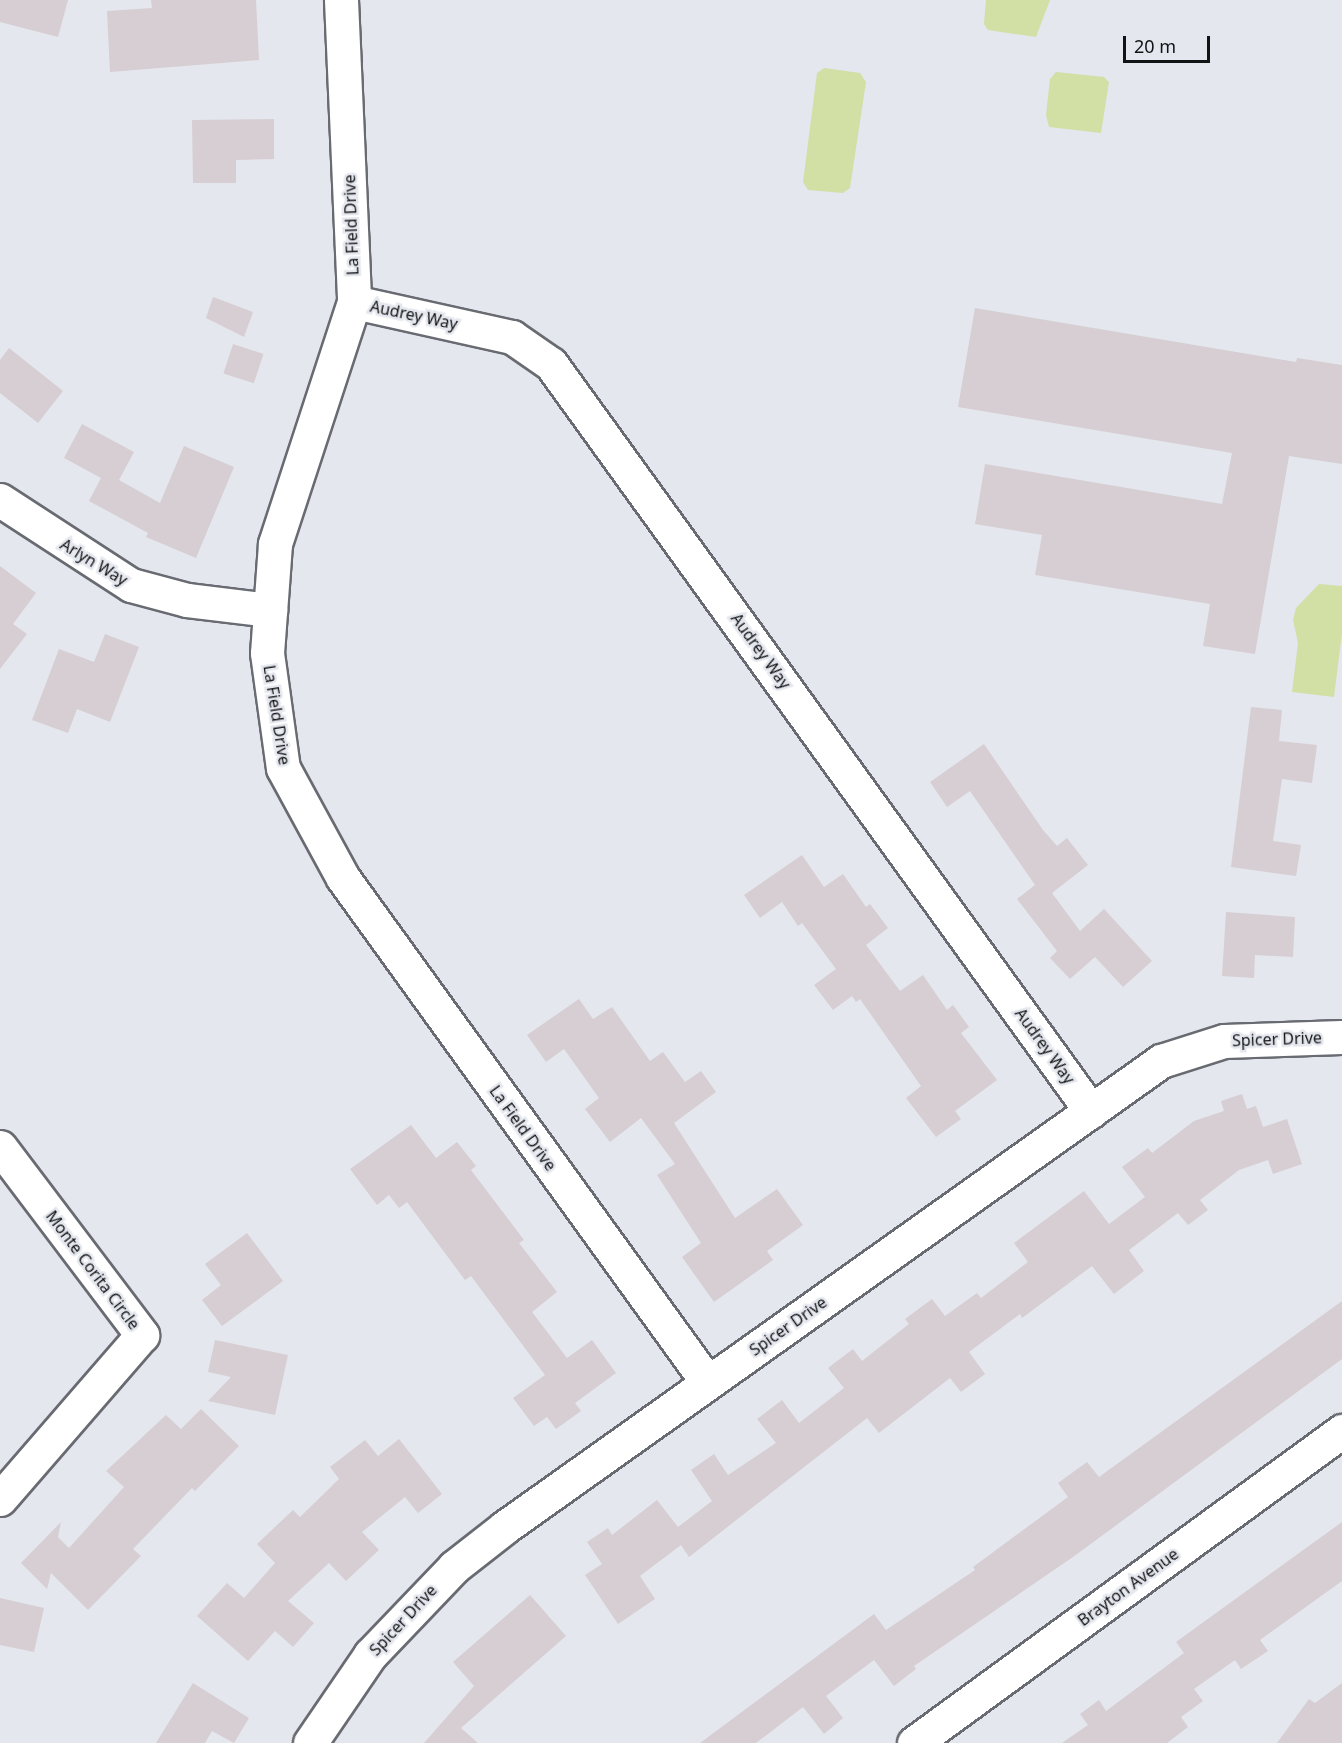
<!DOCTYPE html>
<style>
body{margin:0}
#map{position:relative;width:1342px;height:1743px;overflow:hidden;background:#e4e7ee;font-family:"Noto Sans",sans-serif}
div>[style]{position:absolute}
.green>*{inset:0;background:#d2dfa5}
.building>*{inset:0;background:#d6ced2;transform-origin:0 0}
.roads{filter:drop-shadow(2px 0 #686b71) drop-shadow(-2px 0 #686b71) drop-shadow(0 2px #686b71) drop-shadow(0 -2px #686b71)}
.minor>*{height:33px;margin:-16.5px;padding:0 16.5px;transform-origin:16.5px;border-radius:16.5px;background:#fff}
span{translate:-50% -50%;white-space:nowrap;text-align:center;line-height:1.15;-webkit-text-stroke:5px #e4e7ee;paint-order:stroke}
.street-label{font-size:16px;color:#121315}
.scale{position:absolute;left:1123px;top:36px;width:87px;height:27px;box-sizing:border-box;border:3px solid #121315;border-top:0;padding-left:8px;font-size:18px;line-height:21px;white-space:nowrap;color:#121315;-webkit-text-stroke:4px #e4e7ee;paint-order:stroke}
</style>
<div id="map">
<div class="green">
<div style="clip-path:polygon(986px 0,1050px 0,1036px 37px,988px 30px,984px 24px)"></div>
<div style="clip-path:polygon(824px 68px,860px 73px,866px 82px,850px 188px,843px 193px,808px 190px,803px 182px,817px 73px)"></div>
<div style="clip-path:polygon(1056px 72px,1104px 77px,1109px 82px,1101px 133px,1049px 127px,1046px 115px,1050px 79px)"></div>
<div style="clip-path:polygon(1319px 584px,1342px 586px,1342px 633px,1334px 697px,1292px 692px,1298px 643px,1293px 620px,1296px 608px)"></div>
</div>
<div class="building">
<div style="clip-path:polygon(0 0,68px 0,58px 37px,0 22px)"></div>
<div style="clip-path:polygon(151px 0,256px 0,259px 60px,110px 72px,107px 11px,152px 8px)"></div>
<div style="clip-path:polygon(274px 119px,274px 159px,236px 160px,236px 183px,193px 183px,192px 120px)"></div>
<div style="clip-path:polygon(213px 297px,253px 312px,244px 337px,206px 318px)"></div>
<div style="clip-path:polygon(975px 308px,1296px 362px,1297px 358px,1342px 365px,1342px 464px,1289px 456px,1255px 654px,1203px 646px,1210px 604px,1035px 575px,1042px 535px,975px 524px,985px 464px,1222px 504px,1232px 453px,958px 407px)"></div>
<div style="left:233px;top:344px;width:32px;height:31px;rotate:18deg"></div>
<div style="clip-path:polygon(9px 348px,63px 391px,38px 423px,0 393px,0 360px)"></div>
<div style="clip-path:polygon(82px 424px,134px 452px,119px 480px,160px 503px,184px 446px,234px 467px,196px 558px,146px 537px,148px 533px,89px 501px,101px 478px,64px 458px)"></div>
<div style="clip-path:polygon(0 566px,36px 593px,13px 624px,27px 634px,0 669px)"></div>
<div style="clip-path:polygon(105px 634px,139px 647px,110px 722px,77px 709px,68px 733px,32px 720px,59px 649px,94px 662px)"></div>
<div style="clip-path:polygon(1251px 707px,1282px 710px,1279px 741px,1317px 745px,1312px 783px,1282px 779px,1273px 841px,1301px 845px,1296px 876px,1231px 867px)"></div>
<div style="clip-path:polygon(984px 744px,1043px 830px,1057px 846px,1067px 838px,1088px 865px,1052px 893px,1080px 931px,1104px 909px,1152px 961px,1123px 987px,1095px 957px,1070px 979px,1050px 958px,1057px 951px,1017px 899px,1035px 885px,970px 791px,947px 807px,930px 782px)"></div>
<div style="clip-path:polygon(802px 855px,824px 887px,843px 874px,866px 907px,870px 904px,888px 928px,866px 945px,900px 991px,923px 975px,947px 1010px,953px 1005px,969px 1027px,961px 1033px,997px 1080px,955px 1111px,961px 1119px,936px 1137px,906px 1098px,921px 1086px,860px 999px,856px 1002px,852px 996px,833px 1010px,814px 985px,836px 969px,802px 923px,798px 926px,782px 902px,760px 918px,744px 895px)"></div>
<div style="clip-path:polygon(1226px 912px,1295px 917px,1293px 957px,1255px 955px,1254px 978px,1222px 976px)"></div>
<div style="clip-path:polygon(579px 999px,593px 1019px,612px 1007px,650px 1061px,663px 1052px,685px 1082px,701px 1071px,716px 1092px,674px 1123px,735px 1218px,777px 1189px,803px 1225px,767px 1251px,773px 1260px,714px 1302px,682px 1257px,701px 1243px,657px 1175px,675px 1164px,641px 1118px,610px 1142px,585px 1109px,599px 1098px,564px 1049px,546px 1062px,527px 1035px)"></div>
<div style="clip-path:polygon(1242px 1094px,1247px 1109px,1256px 1106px,1263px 1127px,1287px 1119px,1302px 1164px,1273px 1174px,1268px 1160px,1239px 1170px,1200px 1200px,1208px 1210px,1188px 1225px,1178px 1213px,1129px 1250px,1144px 1271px,1114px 1294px,1092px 1266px,1022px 1318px,1020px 1314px,969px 1352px,985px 1374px,961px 1392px,950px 1378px,879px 1433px,867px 1418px,689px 1557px,681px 1545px,640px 1576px,655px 1599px,618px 1624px,585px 1575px,602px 1564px,587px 1542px,608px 1528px,612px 1535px,657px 1500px,678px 1527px,712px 1501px,691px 1470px,714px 1454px,728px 1475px,776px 1443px,757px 1419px,782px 1400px,799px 1423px,844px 1388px,828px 1368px,853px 1349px,862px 1361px,909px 1324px,905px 1319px,932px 1299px,945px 1316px,977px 1293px,981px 1298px,1028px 1262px,1014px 1243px,1084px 1191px,1109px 1224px,1145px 1197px,1122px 1167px,1148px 1148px,1152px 1153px,1194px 1121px,1224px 1111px,1221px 1101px)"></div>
<div style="clip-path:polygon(411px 1125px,436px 1158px,457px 1142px,476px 1166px,471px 1170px,524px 1240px,519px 1243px,557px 1292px,532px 1312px,567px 1358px,592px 1340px,616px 1373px,575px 1403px,581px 1411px,556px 1429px,547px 1417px,534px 1426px,513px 1398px,545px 1375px,471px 1276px,465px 1280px,407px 1202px,399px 1208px,389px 1195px,377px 1205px,350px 1169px)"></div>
<div style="clip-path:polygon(247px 1233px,283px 1281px,222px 1326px,202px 1300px,221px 1285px,205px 1264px)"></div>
<div style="clip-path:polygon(1342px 1301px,1342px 1359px,1073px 1557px,914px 1666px,916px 1669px,894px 1686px,874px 1660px,826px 1696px,843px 1718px,824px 1734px,803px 1707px,756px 1743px,700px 1743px,874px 1614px,886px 1630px,975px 1570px,973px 1567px,1068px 1497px,1058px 1483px,1087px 1462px,1099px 1477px)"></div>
<div style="clip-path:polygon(215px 1340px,288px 1355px,275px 1415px,208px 1401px,231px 1377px,208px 1372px)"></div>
<div style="clip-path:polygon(201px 1409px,239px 1446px,195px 1491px,192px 1488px,133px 1549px,141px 1556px,88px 1610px,51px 1573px,47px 1589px,21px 1563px,61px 1522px,58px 1537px,69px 1548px,124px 1487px,106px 1471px,166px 1415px,181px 1429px)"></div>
<div style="clip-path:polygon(399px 1439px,442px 1494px,418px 1513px,405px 1497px,362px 1532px,379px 1550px,346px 1581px,329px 1563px,288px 1601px,314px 1623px,293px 1647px,275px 1631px,248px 1661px,197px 1616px,227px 1583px,244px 1598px,275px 1563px,257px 1544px,293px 1510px,300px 1517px,339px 1479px,330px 1467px,365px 1440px,378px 1456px)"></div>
<div style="clip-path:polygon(1342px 1522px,1342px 1581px,1260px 1640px,1268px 1651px,1241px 1669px,1235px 1660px,1194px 1689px,1203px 1701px,1181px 1717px,1188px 1727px,1167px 1743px,1062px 1743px,1088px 1725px,1080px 1714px,1099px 1700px,1106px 1711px,1184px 1653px,1176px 1642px)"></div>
<div style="clip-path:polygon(530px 1595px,566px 1636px,461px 1728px,478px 1743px,424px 1743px,474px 1686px,453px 1662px)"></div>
<div style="clip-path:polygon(0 1598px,44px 1608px,34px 1652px,0 1645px)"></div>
<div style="clip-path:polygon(193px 1683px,249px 1718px,234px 1743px,212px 1731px,205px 1743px,156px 1743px)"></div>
<div style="clip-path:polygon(1342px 1683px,1342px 1743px,1277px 1743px,1309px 1699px,1315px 1703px)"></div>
</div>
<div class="roads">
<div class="minor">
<div style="left:341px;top:0;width:302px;rotate:87.5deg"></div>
<div style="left:354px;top:302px;width:255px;rotate:108.1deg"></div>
<div style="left:275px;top:544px;width:109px;rotate:94.2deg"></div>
<div style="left:267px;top:653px;width:116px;rotate:82.1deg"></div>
<div style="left:283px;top:768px;width:125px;rotate:61.4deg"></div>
<div style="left:343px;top:878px;width:623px;rotate:54.14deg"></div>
<div style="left:354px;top:302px;width:162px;rotate:12.5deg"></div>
<div style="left:512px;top:337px;width:47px;rotate:34.7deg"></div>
<div style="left:551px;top:364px;width:922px;rotate:54.14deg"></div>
<div style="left:0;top:500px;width:156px;rotate:33deg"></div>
<div style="left:131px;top:585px;width:58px;rotate:15deg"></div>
<div style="left:187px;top:600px;width:84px;rotate:6.9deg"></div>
<div style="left:0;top:1147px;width:236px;rotate:52.9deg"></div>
<div style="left:142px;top:1335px;width:217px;rotate:130.9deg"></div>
<div style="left:310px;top:1743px;width:107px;rotate:-55.7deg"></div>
<div style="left:370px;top:1655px;width:122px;rotate:-46.3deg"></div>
<div style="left:454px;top:1567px;width:65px;rotate:-38.1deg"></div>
<div style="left:505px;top:1527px;width:805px;rotate:-35.39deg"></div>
<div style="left:1161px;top:1061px;width:66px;rotate:-17.6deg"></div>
<div style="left:1224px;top:1041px;width:117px;rotate:-2deg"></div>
<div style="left:914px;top:1743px;width:530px;rotate:-36.09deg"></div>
</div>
</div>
<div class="street-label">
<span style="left:351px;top:225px;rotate:-92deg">La Field Drive</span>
<span style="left:414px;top:315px;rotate:12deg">Audrey Way</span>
<span style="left:94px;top:562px;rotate:31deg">Arlyn Way</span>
<span style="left:761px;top:651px;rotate:54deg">Audrey Way</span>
<span style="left:277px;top:715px;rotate:81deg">La Field Drive</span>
<span style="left:1277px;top:1039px;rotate:-2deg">Spicer Drive</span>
<span style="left:1045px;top:1046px;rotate:54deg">Audrey Way</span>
<span style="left:523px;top:1128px;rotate:54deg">La Field Drive</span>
<span style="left:93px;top:1270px;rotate:53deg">Monte Corita Circle</span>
<span style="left:788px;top:1326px;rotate:-35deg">Spicer Drive</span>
<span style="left:1128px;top:1587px;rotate:-36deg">Brayton Avenue</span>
<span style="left:403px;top:1620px;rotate:-47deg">Spicer Drive</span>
</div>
<div class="scale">20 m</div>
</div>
